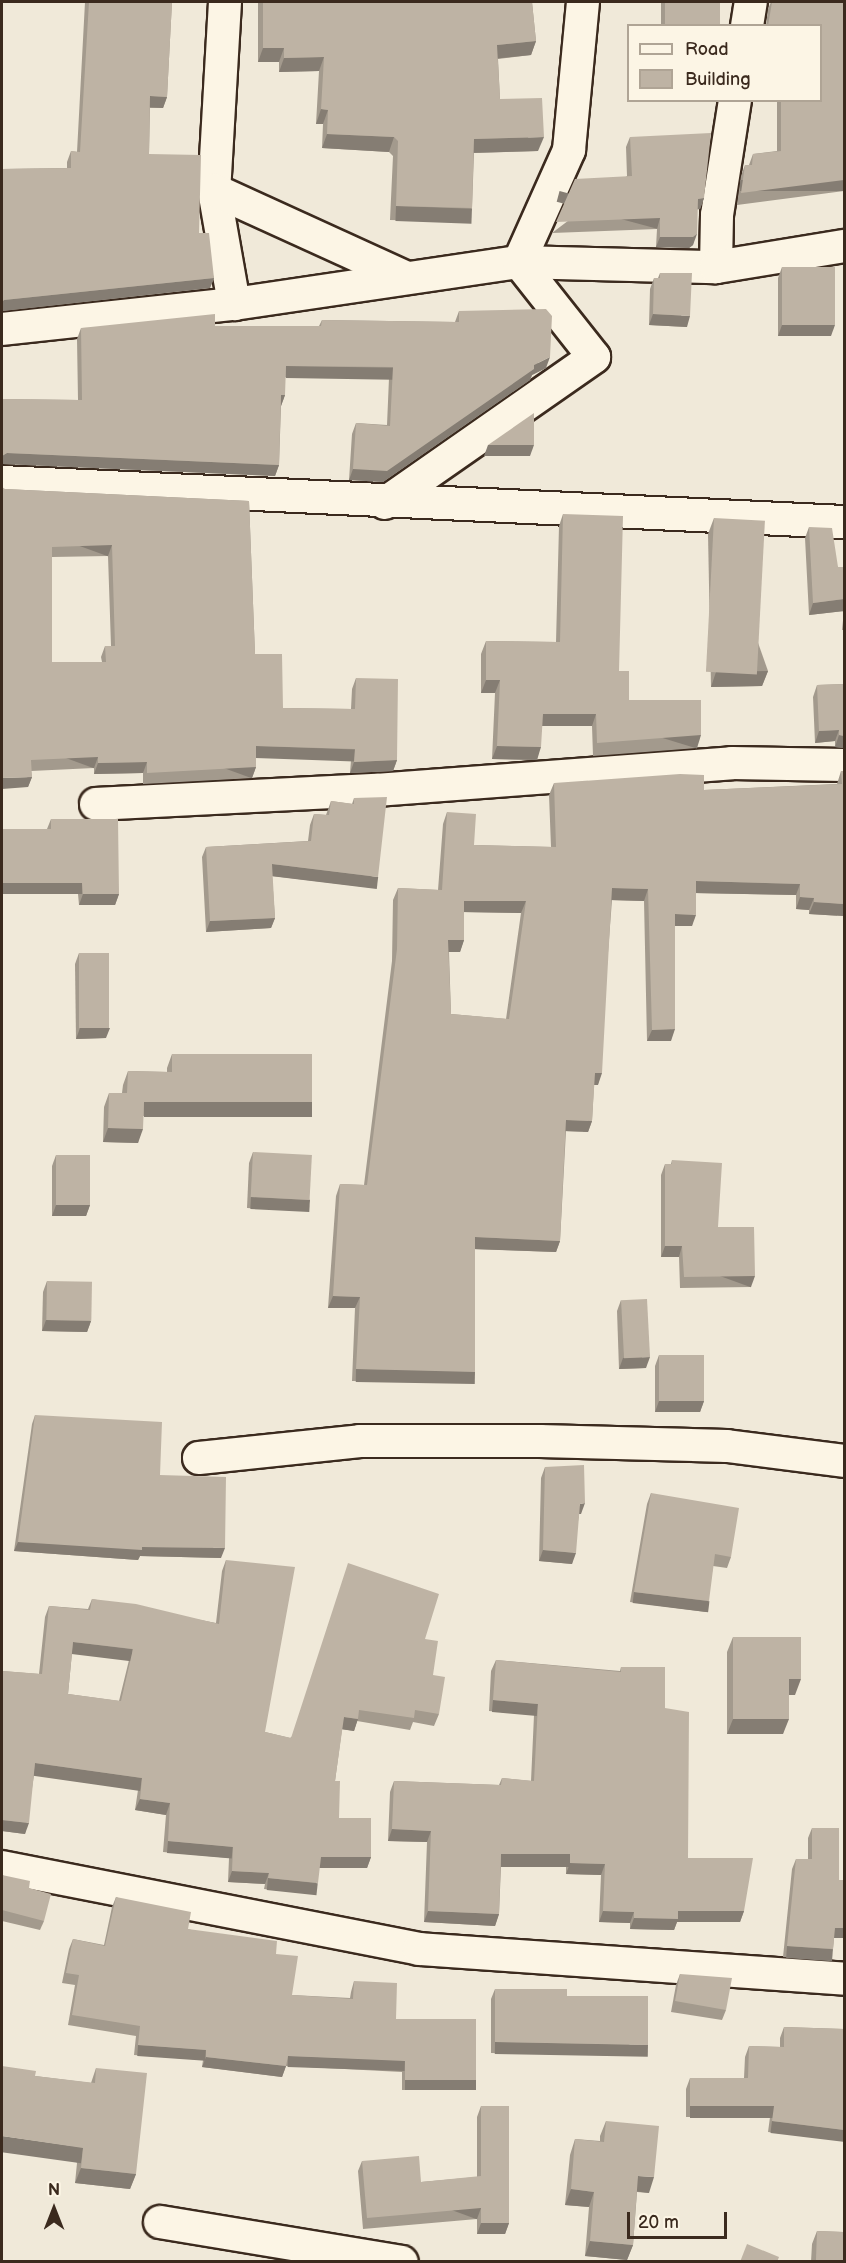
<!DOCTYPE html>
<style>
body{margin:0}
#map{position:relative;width:846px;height:2263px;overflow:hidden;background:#f0e9d9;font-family:"Balsamiq Sans",sans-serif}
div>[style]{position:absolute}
.roads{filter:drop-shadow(2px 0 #3b2a1e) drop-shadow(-2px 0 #3b2a1e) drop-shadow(0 2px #3b2a1e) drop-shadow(0 -2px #3b2a1e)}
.street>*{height:32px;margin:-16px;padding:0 16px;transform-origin:16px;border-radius:16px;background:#fcf5e5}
.wall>*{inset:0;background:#a39a8d;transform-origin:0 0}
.shaded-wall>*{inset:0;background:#857d73;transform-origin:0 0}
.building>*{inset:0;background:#beb3a4;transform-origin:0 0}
span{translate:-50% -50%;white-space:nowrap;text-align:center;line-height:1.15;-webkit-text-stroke:5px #fcf5e5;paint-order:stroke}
.frame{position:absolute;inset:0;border:3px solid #3b2a1e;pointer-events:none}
.legend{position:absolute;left:627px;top:24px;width:195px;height:78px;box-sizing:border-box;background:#fcf5e5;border:2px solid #afa495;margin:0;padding:8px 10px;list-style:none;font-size:18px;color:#3b2a1e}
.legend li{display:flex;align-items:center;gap:12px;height:30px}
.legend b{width:30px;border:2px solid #afa495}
.north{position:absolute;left:24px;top:2179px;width:60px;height:60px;-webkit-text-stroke:4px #fcf5e5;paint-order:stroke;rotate:0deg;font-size:16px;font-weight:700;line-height:24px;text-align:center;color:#3b2a1e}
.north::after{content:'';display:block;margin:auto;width:21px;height:27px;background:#3b2a1e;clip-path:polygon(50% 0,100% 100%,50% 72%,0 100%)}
.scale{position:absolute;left:627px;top:2212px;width:100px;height:27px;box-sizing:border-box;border:3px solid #3b2a1e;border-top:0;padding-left:8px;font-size:18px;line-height:21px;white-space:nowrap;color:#3b2a1e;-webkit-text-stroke:4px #fcf5e5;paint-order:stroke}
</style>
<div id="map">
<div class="roads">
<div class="street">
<div style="left:225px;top:2px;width:188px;rotate:93.3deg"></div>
<div style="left:214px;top:190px;width:116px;rotate:80deg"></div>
<div style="left:747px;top:26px;width:24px;rotate:-81deg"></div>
<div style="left:214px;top:190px;width:210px;rotate:24.5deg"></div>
<div style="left:716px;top:267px;width:52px;rotate:-88.9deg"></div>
<div style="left:717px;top:215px;width:116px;rotate:-81.1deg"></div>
<div style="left:2px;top:329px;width:233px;rotate:-6.2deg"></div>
<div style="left:234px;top:304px;width:288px;rotate:-8.4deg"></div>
<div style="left:519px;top:262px;width:197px;rotate:1.5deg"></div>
<div style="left:716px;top:267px;width:130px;rotate:-9.3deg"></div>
<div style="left:2px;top:482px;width:843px;rotate:2.72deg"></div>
<div style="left:385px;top:503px;width:255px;rotate:-34.9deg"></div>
<div style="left:594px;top:357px;width:121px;rotate:-128.3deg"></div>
<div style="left:519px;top:262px;width:123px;rotate:-65.9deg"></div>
<div style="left:569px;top:150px;width:149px;rotate:-84.6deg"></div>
<div style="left:96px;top:804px;width:280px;rotate:-2.9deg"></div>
<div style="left:376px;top:790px;width:357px;rotate:-4.3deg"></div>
<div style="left:732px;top:763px;width:112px;rotate:1deg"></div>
<div style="left:199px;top:1458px;width:162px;rotate:-6deg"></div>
<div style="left:360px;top:1441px;width:180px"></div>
<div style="left:540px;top:1441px;width:187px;rotate:1.5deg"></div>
<div style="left:727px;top:1446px;width:118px;rotate:7.3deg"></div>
<div style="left:2px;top:1867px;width:425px;rotate:11.1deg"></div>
<div style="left:419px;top:1949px;width:426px;rotate:4deg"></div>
<div style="left:160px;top:2222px;width:245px;rotate:9.4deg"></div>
</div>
</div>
<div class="wall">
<div style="clip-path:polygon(85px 2px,172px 2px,167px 97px,163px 108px,150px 108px,149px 154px,199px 233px,214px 278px,210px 288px,2px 311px,2px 169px,67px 168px,67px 162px,71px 151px,77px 152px)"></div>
<div style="clip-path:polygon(258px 2px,532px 2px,536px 41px,531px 55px,498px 59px,500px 99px,538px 151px,474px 153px,472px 208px,467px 222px,390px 220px,393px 156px,389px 152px,322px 148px,323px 124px,316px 124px,319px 71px,279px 72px,279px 62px,258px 62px)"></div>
<div style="left:661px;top:2px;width:59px;height:24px"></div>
<div style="clip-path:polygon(771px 2px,844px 2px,844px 220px,844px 191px,737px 205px,741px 176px,745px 165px,749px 165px,753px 154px,777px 151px,777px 100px,820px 100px,820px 26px,766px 26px,768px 9px)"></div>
<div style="clip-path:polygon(630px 137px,704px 198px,700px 209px,697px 209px,693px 245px,689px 248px,656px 247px,657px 229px,552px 233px,627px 176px,626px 147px)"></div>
<div style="clip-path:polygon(782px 267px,831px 336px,778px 336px,778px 278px)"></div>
<div style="clip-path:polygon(660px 273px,687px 327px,649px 325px,650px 289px,654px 278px,658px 278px)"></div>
<div style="clip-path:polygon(459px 311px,546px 368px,532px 375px,530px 380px,383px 482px,349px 480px,352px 434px,356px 423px,387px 425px,389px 378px,285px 377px,285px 395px,281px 406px,279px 465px,275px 476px,3px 464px,2px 465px,2px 399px,78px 400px,77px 339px,81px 328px,215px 326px,319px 326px,322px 320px,455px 322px)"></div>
<div style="clip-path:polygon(evenodd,5px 489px,249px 501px,255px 654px,283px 708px,351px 709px,352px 689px,356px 678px,397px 760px,393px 771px,350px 773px,351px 760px,256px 757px,256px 767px,252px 778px,143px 784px,143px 773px,94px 774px,94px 768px,31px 771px,32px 777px,28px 787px,5px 489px,108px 556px,111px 646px,105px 646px,101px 657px,102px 662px,52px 662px,52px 557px,108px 556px)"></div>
<div style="clip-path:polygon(563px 514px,629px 700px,697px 748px,593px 756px,592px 726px,542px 726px,537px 760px,492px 759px,495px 693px,481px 693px,481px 654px,486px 641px,556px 642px,559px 526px)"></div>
<div style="clip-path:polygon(714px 518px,768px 671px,762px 686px,711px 687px,708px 534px)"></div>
<div style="clip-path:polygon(809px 527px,838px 567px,844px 567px,844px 630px,842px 630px,844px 611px,809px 615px,805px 538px)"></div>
<div style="clip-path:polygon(844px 684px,844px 748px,835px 747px,835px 741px,815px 743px,813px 697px,817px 685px)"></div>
<div style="clip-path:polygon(evenodd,841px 771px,844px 771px,844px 916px,809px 914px,809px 910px,796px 909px,796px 895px,696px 893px,692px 926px,675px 926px,671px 1041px,647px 1041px,644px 901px,612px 900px,598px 1085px,594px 1085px,592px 1121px,588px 1132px,566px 1131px,560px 1241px,556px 1252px,475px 1249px,475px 1372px,471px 1383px,352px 1381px,355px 1308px,328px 1308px,336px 1196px,340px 1184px,364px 1185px,392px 961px,393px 900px,398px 888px,438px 890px,443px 824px,447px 812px,474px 845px,551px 847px,549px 795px,554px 783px,704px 790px,837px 784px,841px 771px,464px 912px,521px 913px,506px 1019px,451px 1014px,449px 952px,460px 952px,464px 940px,464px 912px)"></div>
<div style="clip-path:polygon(354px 798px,374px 888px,272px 876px,275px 918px,271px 928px,206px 932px,202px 857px,206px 847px,308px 841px,310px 825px,314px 814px,326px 815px,331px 801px,352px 804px)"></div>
<div style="clip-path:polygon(51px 819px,119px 894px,115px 905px,79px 905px,78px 894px,2px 894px,47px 829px)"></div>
<div style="clip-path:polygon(79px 953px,106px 1038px,76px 1039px,75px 964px)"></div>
<div style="clip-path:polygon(172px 1054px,312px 1102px,307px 1116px,143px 1116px,138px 1143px,103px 1142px,104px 1107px,109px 1093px,122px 1093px,123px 1085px,128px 1071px,167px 1072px,167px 1068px)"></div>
<div style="clip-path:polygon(253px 1152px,310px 1200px,306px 1211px,247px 1208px,249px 1163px)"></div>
<div style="clip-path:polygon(56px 1155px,90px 1205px,86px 1216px,52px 1216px,52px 1166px)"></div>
<div style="clip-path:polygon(672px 1160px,718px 1227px,751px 1287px,680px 1288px,679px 1257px,661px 1257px,661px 1175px,665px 1164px,671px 1164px)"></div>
<div style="clip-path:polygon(47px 1281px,91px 1321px,87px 1332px,42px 1331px,43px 1292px)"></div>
<div style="clip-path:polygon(621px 1300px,646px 1368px,619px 1369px,617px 1311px)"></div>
<div style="clip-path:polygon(659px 1355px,704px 1401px,700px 1412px,655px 1412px,655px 1366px)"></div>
<div style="clip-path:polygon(35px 1415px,160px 1475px,221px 1558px,140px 1556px,138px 1560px,14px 1551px,32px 1424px)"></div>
<div style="clip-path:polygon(545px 1467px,581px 1514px,579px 1514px,572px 1564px,539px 1561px,541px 1478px)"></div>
<div style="clip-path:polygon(651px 1493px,731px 1557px,727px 1568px,713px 1566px,706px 1612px,630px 1602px,647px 1504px)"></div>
<div style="clip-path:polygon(evenodd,226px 1560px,265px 1732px,290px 1738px,425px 1639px,433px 1675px,439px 1714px,434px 1726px,413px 1722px,410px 1730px,357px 1721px,354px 1731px,342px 1729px,335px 1781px,339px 1818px,371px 1857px,367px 1868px,319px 1868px,314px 1894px,264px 1889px,265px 1884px,228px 1882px,229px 1858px,163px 1852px,166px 1815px,135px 1810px,138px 1790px,34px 1775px,25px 1834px,2px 1831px,2px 1671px,39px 1674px,45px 1617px,49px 1606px,88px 1609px,92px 1599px,216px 1623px,222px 1571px,226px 1560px,72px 1653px,129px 1660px,119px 1701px,68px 1694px,72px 1653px)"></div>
<div style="clip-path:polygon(733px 1637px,795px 1695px,789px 1695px,783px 1734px,727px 1734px,727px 1652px)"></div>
<div style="clip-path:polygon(496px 1660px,620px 1671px,621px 1667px,665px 1708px,688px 1858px,744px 1911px,740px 1922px,677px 1922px,674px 1930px,630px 1929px,630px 1923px,599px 1922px,601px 1875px,566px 1874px,566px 1866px,501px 1866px,499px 1914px,495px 1926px,424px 1922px,427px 1842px,388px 1841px,390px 1792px,394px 1781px,499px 1785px,502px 1778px,531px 1781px,534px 1715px,489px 1711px,491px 1671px)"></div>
<div style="clip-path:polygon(812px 1828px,839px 1880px,844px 1938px,834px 1938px,833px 1949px,829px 1960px,783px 1957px,792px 1869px,796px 1859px,808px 1859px,808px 1838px)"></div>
<div style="clip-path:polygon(2px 1875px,29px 1888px,44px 1921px,40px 1930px,2px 1921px)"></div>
<div style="clip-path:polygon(116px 1897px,188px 1929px,276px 1954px,292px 1995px,350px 1998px,351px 1992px,354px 1981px,472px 2090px,402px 2090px,402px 2072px,286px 2066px,282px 2077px,202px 2067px,203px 2060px,134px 2055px,136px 2036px,68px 2025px,75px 1985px,62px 1983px,69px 1949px,73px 1939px,104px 1945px,112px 1907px)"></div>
<div style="clip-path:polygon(680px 1974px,726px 2010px,722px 2020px,671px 2012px,676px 1985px)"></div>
<div style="clip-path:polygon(495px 1989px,567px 1996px,644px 2056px,491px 2053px,491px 1999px)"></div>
<div style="clip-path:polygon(784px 2027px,844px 2029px,844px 2141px,768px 2132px,770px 2117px,686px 2117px,686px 2089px,690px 2078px,744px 2078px,745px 2057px,749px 2046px,780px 2047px,780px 2038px)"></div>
<div style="clip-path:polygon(96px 2068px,136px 2174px,130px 2189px,75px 2183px,77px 2163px,35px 2076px,91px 2083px)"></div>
<div style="clip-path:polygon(481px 2106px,509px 2223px,505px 2234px,477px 2234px,477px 2219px,363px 2229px,358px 2171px,362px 2161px,421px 2182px,477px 2177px,477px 2117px)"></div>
<div style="clip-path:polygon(606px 2121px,649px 2193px,637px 2192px,633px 2245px,627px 2260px,585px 2256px,589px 2207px,565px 2205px,570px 2155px,575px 2139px,600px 2141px,600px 2136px)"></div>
<div style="clip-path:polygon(844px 2225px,844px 2262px,811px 2262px,812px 2244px,817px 2231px,843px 2232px)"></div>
</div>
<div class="shaded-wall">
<div style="clip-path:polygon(536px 41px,531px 55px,492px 59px,497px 45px)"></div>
<div style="clip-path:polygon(263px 48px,284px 48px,279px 62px,258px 62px)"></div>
<div style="clip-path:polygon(324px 57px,319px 71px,279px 72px,284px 58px)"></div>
<div style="clip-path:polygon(150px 96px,167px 97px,163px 108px,146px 107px)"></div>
<div style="clip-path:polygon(321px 109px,328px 110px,323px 124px,316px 124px)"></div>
<div style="clip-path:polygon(327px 134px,394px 137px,389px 152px,322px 148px)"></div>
<div style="clip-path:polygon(544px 137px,538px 151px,469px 153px,474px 139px)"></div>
<div style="left:844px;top:180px;width:11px;height:104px;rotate:90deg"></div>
<div style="clip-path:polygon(704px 198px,700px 209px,694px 210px,698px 199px)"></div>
<div style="left:396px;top:206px;width:76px;height:15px;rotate:2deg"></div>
<div style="left:660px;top:218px;width:11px;height:104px;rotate:105deg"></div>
<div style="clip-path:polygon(697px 234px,693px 245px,689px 248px,656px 247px,660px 237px)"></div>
<div style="clip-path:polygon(214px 278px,210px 288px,2px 311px,2px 302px,4px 300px)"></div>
<div style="clip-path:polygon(653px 314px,690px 316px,687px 327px,649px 325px)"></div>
<div style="clip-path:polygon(782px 325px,835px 325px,831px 336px,778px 336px)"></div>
<div style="clip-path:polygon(550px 357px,546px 368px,532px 375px,530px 380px,383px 482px,349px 480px,353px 469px,534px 365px)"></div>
<div style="left:286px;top:366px;width:107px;height:12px;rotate:1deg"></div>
<div style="clip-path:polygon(281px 395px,285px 395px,281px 406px)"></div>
<div style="clip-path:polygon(488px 445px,534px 445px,530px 456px,484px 456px)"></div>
<div style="clip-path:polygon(7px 453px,279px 465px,275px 476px,3px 464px,2px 465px,2px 456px)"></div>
<div style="left:112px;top:545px;width:12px;height:60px;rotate:110deg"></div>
<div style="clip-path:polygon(844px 599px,844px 611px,809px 615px,813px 603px)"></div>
<div style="clip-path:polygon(768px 671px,762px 686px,711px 687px,716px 672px)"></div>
<div style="clip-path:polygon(486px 680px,500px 680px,495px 693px,481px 693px)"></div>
<div style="clip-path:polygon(543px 714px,596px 714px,592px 726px,538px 726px)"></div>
<div style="clip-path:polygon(839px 730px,835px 741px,815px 743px,819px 731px)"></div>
<div style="left:701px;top:735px;width:14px;height:104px;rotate:107deg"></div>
<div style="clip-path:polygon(839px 735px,844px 736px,844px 748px,835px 747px)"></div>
<div style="left:256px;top:746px;width:99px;height:12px;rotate:2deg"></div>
<div style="clip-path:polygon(497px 746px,541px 747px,537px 760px,492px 759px)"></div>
<div style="left:98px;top:757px;width:12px;height:67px;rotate:110deg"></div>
<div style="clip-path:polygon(397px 760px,393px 771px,350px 773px,354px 762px)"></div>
<div style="clip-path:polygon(147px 762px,143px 773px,94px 774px,98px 763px)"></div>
<div style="left:256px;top:767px;width:12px;height:109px;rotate:110deg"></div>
<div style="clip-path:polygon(32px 777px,28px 787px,2px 789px,2px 778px)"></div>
<div style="left:272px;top:864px;width:107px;height:12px;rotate:7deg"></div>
<div style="clip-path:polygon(696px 881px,800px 884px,796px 895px,692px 893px)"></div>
<div style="left:2px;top:883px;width:80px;height:11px"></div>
<div style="clip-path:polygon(612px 888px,648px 889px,644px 901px,608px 900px)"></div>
<div style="clip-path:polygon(83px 894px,119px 894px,115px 905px,79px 905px)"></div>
<div style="clip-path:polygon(800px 897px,814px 898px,809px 910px,796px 909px)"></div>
<div style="clip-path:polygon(464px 901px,526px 901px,521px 913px,459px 912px)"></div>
<div style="clip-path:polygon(814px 902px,844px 904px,844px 916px,809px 914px)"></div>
<div style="clip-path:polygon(675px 914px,696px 915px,692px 926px,671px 926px)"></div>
<div style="clip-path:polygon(275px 918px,271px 928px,206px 932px,210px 921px)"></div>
<div style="clip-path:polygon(448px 940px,464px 940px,460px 952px,444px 952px)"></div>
<div style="clip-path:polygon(80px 1028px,110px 1028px,106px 1038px,76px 1039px)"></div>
<div style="clip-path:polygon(675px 1029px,671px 1041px,647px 1041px,652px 1030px)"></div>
<div style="clip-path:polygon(595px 1073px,602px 1073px,598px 1085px,590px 1085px)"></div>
<div style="left:144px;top:1102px;width:168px;height:15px"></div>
<div style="clip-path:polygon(566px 1120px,592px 1121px,588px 1132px,562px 1131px)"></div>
<div style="clip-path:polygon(108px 1128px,143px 1129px,138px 1143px,103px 1142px)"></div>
<div style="left:251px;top:1197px;width:59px;height:12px;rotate:3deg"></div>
<div style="clip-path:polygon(56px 1205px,90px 1205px,86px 1216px,52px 1216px)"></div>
<div style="clip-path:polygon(475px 1237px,560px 1241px,556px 1252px,471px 1249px)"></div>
<div style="clip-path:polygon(665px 1246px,682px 1246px,679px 1257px,661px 1257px)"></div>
<div style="left:755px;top:1276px;width:12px;height:71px;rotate:110deg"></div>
<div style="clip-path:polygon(333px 1296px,360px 1297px,355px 1308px,328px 1308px)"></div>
<div style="clip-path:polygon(46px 1320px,91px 1321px,87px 1332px,42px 1331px)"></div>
<div style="clip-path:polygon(650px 1357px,646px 1368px,619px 1369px,623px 1358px)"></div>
<div style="left:356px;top:1369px;width:119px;height:13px;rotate:1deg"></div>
<div style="clip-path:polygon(659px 1401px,704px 1401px,700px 1412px,655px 1412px)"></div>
<div style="clip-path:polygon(585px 1503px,581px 1514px,576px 1514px,580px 1504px)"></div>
<div style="clip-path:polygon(18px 1542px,142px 1547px,225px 1548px,221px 1558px,140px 1556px,138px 1560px,14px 1551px)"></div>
<div style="clip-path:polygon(543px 1550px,576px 1553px,572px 1564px,539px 1561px)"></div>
<div style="left:634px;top:1592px;width:76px;height:11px;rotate:7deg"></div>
<div style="left:73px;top:1642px;width:60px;height:12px;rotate:7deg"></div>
<div style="clip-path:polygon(789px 1679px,801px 1679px,795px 1695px,783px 1695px)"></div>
<div style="left:493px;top:1700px;width:45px;height:12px;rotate:5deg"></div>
<div style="clip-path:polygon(344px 1717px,358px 1719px,354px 1731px,340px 1729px)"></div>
<div style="clip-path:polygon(733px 1719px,789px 1719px,783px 1734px,727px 1734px)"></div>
<div style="left:35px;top:1763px;width:108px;height:13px;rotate:8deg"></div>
<div style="clip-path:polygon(140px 1799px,170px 1803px,166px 1815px,135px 1810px)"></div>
<div style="clip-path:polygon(2px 1820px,29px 1823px,25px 1834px,2px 1831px)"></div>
<div style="clip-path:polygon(392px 1829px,431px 1831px,427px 1842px,388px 1841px)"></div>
<div style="left:168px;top:1841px;width:65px;height:12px;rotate:5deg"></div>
<div style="left:501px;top:1854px;width:69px;height:13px"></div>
<div style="clip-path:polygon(321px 1857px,371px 1857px,367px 1868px,317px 1868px)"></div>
<div style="clip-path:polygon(570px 1863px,605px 1864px,601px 1875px,566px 1874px)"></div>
<div style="clip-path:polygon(232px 1871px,269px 1873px,265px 1884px,228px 1882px)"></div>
<div style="left:268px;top:1878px;width:50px;height:12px;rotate:6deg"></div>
<div style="clip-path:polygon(428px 1911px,499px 1914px,495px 1926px,424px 1922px)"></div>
<div style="clip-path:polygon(603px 1911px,634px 1912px,630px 1923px,599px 1922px)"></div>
<div style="clip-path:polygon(678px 1911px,744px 1911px,740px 1922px,677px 1922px,674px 1930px,630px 1929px,634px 1918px)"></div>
<div style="clip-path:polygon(835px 1928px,844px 1928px,844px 1938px,831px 1938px)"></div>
<div style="left:787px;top:1946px;width:46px;height:12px;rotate:4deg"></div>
<div style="left:495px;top:2042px;width:153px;height:12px;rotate:1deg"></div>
<div style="left:138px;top:2045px;width:68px;height:11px;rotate:4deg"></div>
<div style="left:288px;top:2056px;width:117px;height:11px;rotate:2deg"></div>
<div style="clip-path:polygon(206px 2057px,286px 2066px,282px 2077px,202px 2067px)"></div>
<div style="left:405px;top:2080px;width:71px;height:10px"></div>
<div style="left:690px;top:2106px;width:84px;height:12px"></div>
<div style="left:772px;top:2121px;width:73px;height:12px;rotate:7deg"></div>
<div style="left:2px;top:2136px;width:82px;height:16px;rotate:8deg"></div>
<div style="clip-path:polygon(81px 2168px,136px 2174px,130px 2189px,75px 2183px)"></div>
<div style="clip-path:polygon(638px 2176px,654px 2177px,649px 2193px,633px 2191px)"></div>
<div style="clip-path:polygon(571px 2189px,594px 2192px,589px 2207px,565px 2205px)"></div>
<div style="left:481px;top:2208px;width:12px;height:114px;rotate:110deg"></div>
<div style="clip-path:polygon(481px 2223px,509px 2223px,505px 2234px,477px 2234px)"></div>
<div style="clip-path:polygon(590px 2241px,633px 2245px,627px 2260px,585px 2256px)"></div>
</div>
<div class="building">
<div style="clip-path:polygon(89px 2px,172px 2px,167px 97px,150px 96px,149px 154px,201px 155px,199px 233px,209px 233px,214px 278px,4px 300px,2px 302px,2px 169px,71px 168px,71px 151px,80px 152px)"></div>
<div style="clip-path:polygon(263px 2px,532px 2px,536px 41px,497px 45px,500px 99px,542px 98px,544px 137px,474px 139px,472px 208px,396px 206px,398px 141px,394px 137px,327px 134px,328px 110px,321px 109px,324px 57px,284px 58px,284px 48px,263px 48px)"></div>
<div style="left:665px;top:2px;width:55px;height:24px"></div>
<div style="clip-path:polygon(772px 2px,844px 2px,844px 180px,741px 193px,745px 165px,752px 165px,753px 154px,781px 151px,781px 100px,820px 100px,820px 26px,768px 26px)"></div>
<div style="clip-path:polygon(711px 133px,704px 198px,698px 199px,697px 234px,693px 237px,660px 237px,660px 218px,556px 222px,575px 179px,632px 176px,630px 137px)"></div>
<div style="left:782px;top:267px;width:53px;height:58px"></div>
<div style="clip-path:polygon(660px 273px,692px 273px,690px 316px,653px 314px,654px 278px,660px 278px)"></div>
<div style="clip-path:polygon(546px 309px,552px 316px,550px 357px,534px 365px,534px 369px,387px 471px,353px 469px,356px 423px,390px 426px,393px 367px,286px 366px,285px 395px,281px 395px,279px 465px,7px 453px,2px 456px,2px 399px,82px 400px,81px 328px,215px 314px,215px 326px,321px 326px,322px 320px,459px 322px,459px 311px)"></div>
<div style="clip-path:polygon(534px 413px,534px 445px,488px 445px)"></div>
<div style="clip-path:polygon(evenodd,2px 487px,5px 489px,249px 501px,255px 654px,282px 654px,283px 708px,355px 709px,356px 678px,398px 679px,397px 760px,354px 762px,355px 749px,256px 746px,256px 767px,147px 773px,147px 762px,98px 763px,98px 757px,31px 760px,32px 777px,2px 778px,2px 487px,112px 545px,115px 646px,105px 646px,106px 662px,52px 662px,52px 547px,112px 545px)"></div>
<div style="clip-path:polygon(563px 514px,623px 516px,619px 671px,629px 671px,629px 700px,701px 700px,701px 735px,597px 743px,596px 714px,543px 714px,541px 747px,497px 746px,500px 680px,486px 680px,486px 641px,560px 642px)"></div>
<div style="left:714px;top:518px;width:51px;height:154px;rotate:3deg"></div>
<div style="clip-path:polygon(809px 527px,832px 528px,838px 567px,844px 567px,844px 599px,813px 603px)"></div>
<div style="clip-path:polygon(844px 684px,844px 736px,839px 735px,839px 730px,819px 731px,817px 685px)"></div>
<div style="clip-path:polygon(evenodd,841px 771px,844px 771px,844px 904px,814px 902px,814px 898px,800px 897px,800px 884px,696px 881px,696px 915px,675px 914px,675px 1029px,652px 1030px,648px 889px,612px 888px,602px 1073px,595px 1073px,592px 1121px,566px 1120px,560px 1241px,475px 1237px,475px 1372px,356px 1369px,360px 1297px,333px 1296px,340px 1184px,367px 1185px,397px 949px,398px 888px,442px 890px,447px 812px,476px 814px,474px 845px,556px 847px,554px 783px,680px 774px,704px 775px,704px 790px,842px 784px,841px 771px,464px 901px,526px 901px,509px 1019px,451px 1014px,448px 940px,464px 940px,464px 901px)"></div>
<div style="clip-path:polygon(387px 797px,378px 877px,272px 864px,275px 918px,210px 921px,206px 847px,311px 841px,314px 814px,329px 815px,331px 801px,354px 804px,354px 798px)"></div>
<div style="clip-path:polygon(51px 819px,118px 819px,119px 894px,83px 894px,82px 883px,2px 883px,2px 829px,51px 829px)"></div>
<div style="left:79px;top:953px;width:30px;height:75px"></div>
<div style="clip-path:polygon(172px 1054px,312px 1054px,312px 1102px,144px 1102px,143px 1129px,108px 1128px,109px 1093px,127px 1093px,128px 1071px,172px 1072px)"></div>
<div style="left:253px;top:1152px;width:59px;height:45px;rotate:3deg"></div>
<div style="left:56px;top:1155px;width:34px;height:50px"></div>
<div style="clip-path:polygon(672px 1160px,722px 1163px,718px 1227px,754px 1227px,755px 1276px,684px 1277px,682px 1246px,665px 1246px,665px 1164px,672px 1164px)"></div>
<div style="left:47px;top:1281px;width:45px;height:39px;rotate:1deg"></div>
<div style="left:647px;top:1299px;width:58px;height:26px;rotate:87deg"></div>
<div style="left:659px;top:1355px;width:45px;height:46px"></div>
<div style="clip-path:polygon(35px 1415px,162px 1422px,160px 1475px,226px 1477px,225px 1548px,142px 1547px,142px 1550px,18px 1542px)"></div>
<div style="clip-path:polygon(584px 1465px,585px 1503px,580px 1504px,576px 1553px,543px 1550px,545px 1467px)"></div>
<div style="clip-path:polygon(651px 1493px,739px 1508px,731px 1557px,715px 1554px,709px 1601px,634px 1592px)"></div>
<div style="clip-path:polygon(evenodd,226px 1560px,295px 1567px,265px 1732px,291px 1738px,348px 1563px,439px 1594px,425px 1639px,438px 1641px,433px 1675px,445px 1677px,439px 1714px,415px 1710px,414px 1718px,359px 1710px,358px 1719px,344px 1717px,335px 1781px,340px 1781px,339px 1818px,371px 1818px,371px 1857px,321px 1857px,318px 1883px,268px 1878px,269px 1873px,232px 1871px,233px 1847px,168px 1841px,170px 1803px,140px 1799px,142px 1778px,35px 1763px,29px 1823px,2px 1820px,2px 1671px,42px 1674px,49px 1606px,90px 1610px,92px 1599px,136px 1604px,219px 1624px,226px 1560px,73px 1642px,133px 1649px,121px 1701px,68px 1694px,73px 1642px)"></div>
<div style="clip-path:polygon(733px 1637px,801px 1637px,801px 1679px,789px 1679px,789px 1719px,733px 1719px)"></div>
<div style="clip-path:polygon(496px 1660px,621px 1672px,621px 1667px,665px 1667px,665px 1708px,689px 1712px,688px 1858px,753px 1858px,744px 1911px,678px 1911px,678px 1919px,634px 1918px,634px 1912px,603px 1911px,605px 1864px,570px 1863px,570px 1854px,501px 1854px,499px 1914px,428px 1911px,431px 1831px,392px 1829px,394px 1781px,501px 1785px,502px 1778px,534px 1781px,538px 1704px,493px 1700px)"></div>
<div style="clip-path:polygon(812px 1828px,839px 1828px,839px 1880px,844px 1880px,844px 1928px,835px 1928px,833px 1949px,787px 1946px,796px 1859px,812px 1859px)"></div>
<div style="clip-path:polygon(2px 1875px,30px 1881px,29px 1888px,51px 1894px,44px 1921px,2px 1910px)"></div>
<div style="clip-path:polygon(116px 1897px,191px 1912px,188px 1929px,277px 1941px,276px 1954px,298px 1956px,292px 1995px,353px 1999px,354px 1981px,397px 1983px,396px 2019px,476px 2019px,476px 2080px,405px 2080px,405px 2061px,288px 2056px,286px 2066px,206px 2057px,206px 2050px,138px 2045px,140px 2026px,72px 2015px,79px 1975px,66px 1973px,73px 1939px,105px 1946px)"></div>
<div style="clip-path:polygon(680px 1974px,732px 1978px,726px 2010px,675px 2001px)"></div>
<div style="clip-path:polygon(495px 1989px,567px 1989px,567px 1996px,648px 1996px,648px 2045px,495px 2042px)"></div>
<div style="clip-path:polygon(784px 2027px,844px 2029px,844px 2130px,772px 2121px,774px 2106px,690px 2106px,690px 2078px,748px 2078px,749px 2046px,784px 2047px)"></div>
<div style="clip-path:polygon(2px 2066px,36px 2071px,35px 2076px,95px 2083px,96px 2068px,147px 2073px,136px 2174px,81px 2168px,83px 2148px,2px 2136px)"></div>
<div style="clip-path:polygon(481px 2106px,509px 2106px,509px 2223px,481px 2223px,481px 2208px,367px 2218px,362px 2161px,419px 2156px,421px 2182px,481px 2176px)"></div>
<div style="clip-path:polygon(606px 2121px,659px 2126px,654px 2177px,638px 2176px,633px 2245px,590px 2241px,594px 2192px,571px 2189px,575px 2139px,604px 2142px)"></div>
<div style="left:817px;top:2231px;width:27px;height:31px;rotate:2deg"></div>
<div style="clip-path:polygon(747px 2244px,779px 2257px,777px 2262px,740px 2262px)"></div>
</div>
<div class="frame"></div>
<ul class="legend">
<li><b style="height:8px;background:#fcf5e5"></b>Road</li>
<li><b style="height:16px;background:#beb3a4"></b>Building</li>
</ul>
<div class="north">N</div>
<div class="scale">20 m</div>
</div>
